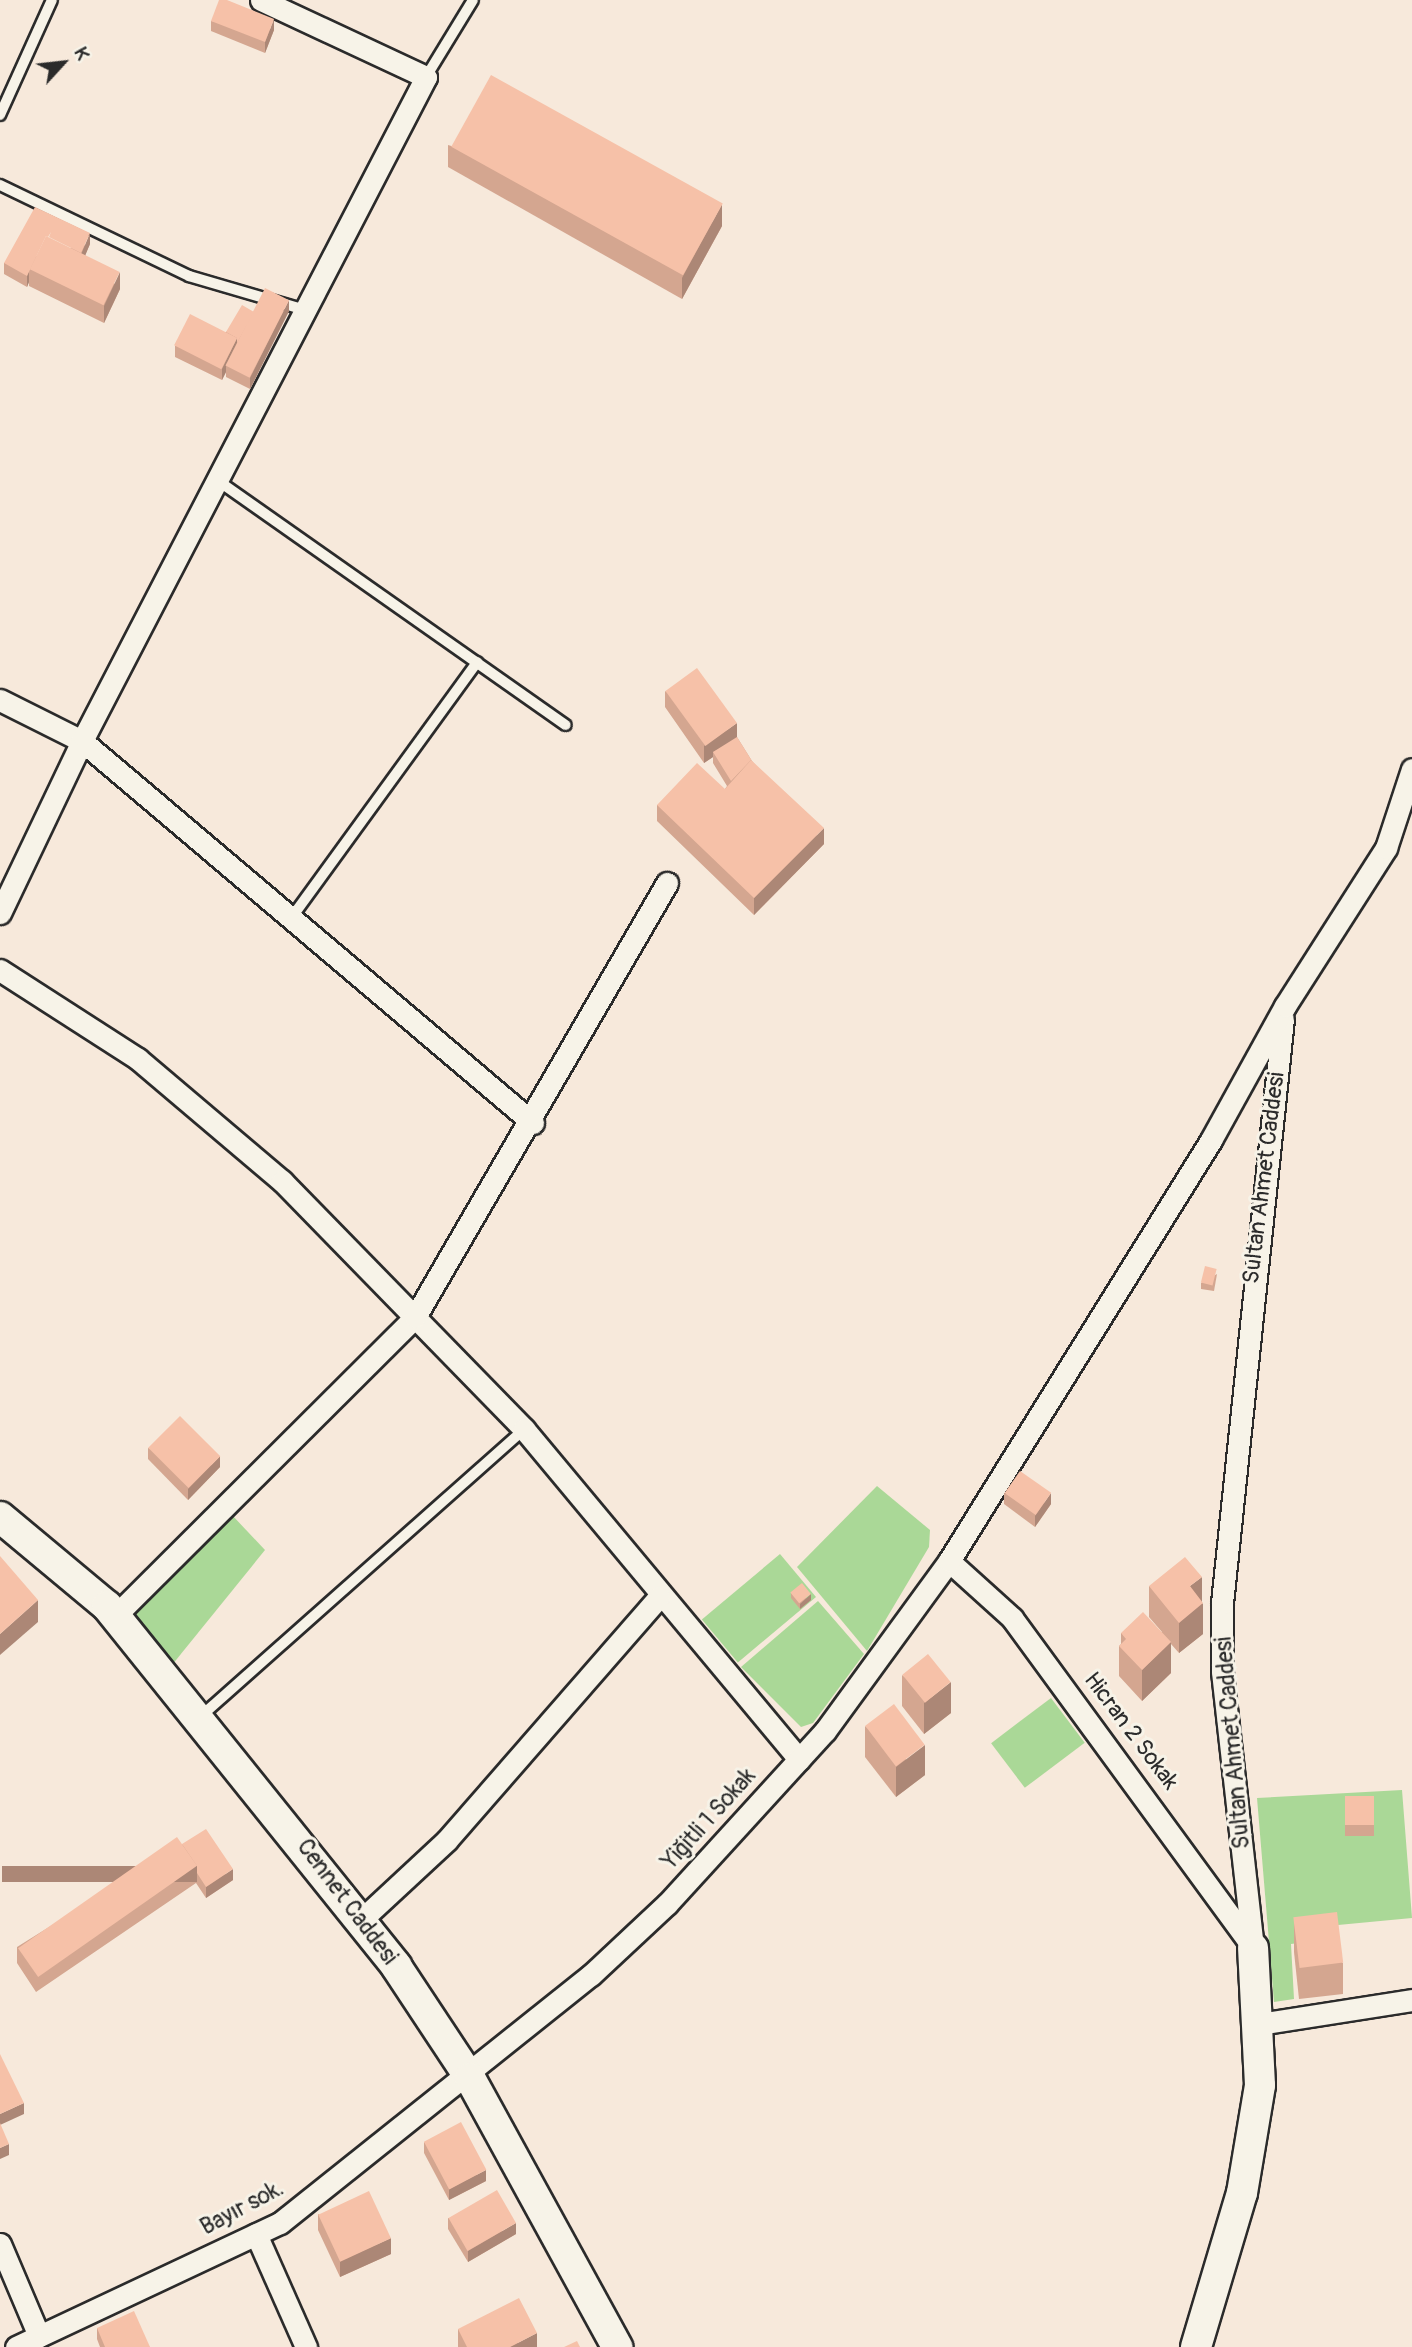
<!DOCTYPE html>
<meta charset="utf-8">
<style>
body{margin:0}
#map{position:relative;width:1412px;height:2347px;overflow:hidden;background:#f7e9db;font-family:Pangolin,sans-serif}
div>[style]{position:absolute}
.green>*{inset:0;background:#aad897;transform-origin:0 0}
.roads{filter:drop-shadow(2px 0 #2b2b2b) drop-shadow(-2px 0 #2b2b2b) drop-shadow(0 2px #2b2b2b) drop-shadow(0 -2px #2b2b2b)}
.lane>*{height:10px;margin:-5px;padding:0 5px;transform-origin:5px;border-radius:5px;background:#f7f3e8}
.street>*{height:21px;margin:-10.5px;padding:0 10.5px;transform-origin:10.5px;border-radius:10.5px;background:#f7f3e8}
.secondary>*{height:30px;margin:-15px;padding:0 15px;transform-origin:15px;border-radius:15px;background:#f7f3e8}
.wall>*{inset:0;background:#d4a690;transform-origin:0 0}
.shaded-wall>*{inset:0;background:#ac8776;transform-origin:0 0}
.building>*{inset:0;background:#f6c1a8;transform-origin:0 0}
span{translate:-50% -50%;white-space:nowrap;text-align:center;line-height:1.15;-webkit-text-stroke:6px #f7f3e8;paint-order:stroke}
.street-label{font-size:23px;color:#2b2b2b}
.north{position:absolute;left:28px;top:28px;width:70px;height:70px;-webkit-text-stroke:5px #f7f3e8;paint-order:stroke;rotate:63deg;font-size:19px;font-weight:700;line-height:28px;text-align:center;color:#2b2b2b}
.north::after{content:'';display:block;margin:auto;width:24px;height:32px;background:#2b2b2b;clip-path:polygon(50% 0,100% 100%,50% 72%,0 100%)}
</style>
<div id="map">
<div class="green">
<div style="clip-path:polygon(877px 1486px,930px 1530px,929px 1547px,867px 1651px,797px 1567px)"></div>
<div style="clip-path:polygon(231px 1514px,265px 1550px,172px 1665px,129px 1614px)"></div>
<div style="left:780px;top:1554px;width:56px;height:102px;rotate:50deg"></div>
<div style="clip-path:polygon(818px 1601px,864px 1654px,813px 1723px,801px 1727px,741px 1667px)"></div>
<div style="left:1051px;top:1698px;width:56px;height:75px;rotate:53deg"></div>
<div style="clip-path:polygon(1402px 1790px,1412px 1918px,1338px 1925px,1338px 1938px,1291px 1944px,1294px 1999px,1274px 2002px,1257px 1798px)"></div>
</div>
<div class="roads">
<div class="lane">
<div style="left:426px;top:77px;width:90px;rotate:-58.6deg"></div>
<div style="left:0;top:115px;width:126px;rotate:-65.7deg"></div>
<div style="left:0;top:185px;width:210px;rotate:25.7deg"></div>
<div style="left:189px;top:276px;width:121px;rotate:16.3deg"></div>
<div style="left:217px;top:480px;width:426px;rotate:35.1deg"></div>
<div style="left:292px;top:917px;width:315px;rotate:-54deg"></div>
<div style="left:199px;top:1718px;width:435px;rotate:-41.6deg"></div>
</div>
<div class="street">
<div style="left:0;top:700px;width:92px;rotate:26.6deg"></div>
<div style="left:82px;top:741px;width:591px;rotate:40.26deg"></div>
<div style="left:0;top:913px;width:195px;rotate:-64.5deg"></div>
<div style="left:84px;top:737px;width:743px;rotate:-62.61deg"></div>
<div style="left:426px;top:77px;width:182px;rotate:-155deg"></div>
<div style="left:0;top:970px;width:164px;rotate:32.8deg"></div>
<div style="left:138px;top:1059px;width:189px;rotate:40.3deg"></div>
<div style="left:282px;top:1181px;width:347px;rotate:45.7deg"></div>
<div style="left:524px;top:1429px;width:430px;rotate:50.2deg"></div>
<div style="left:949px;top:1561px;width:85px;rotate:42.1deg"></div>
<div style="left:1012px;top:1618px;width:403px;rotate:53.8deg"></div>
<div style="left:115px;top:1616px;width:424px;rotate:-44.9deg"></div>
<div style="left:415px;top:1317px;width:502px;rotate:-59.86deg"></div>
<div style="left:361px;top:1920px;width:117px;rotate:-42.9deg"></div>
<div style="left:447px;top:1840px;width:322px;rotate:-48.9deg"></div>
<div style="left:1253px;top:1948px;width:279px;rotate:-96.4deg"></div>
<div style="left:1222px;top:1671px;width:68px;rotate:-90deg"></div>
<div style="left:1222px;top:1603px;width:587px;rotate:-84.04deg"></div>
<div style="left:1259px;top:2024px;width:155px;rotate:-8.9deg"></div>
<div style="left:256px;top:2234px;width:124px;rotate:66.1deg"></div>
<div style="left:0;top:2244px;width:100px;rotate:67deg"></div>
<div style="left:16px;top:2347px;width:292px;rotate:-25.2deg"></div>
<div style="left:280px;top:2223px;width:398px;rotate:-38.6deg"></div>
<div style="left:591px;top:1975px;width:104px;rotate:-43.1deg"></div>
<div style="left:667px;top:1904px;width:234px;rotate:-47.6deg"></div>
<div style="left:825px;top:1731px;width:210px;rotate:-53.9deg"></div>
<div style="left:949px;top:1561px;width:496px;rotate:-58.1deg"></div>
<div style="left:1211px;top:1140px;width:153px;rotate:-61.1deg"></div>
<div style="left:1285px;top:1006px;width:188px;rotate:-57.4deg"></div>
<div style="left:1386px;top:848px;width:83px;rotate:-71.8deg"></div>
</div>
<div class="secondary">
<div style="left:0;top:1517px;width:139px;rotate:39.8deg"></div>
<div style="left:107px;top:1606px;width:462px;rotate:51.2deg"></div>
<div style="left:396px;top:1966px;width:134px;rotate:56.5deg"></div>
<div style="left:470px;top:2078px;width:307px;rotate:61.3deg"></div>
<div style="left:1196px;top:2347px;width:161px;rotate:-73.4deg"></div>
<div style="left:1242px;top:2193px;width:109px;rotate:-80.5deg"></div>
<div style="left:1260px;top:2085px;width:137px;rotate:-92.9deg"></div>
</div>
</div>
<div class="wall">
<div style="clip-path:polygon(211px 21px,274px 30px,265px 53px,211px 31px)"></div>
<div style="clip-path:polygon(448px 145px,722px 226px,682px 299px,448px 167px)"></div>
<div style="clip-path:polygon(90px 244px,85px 255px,120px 289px,104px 323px,29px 286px,29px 282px,27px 287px,4px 274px,4px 263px)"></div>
<div style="clip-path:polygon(289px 311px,250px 389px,226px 377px,226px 372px,222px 380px,175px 357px,175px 346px,226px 332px,254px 312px)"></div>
<div style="clip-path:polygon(665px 691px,737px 737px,752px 761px,824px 844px,754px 915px,657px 821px,657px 805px,725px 789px,727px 786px,713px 763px,713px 757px,704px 763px,665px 707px)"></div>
<div style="clip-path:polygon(1217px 1274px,1214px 1291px,1201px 1289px,1201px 1283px)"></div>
<div style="clip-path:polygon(148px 1448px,220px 1467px,188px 1500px,148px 1459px)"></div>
<div style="clip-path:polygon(1004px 1493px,1051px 1504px,1035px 1527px,1004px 1504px)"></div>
<div style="clip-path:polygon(1149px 1586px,1202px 1601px,1203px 1634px,1179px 1653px,1171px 1644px,1171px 1673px,1142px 1701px,1119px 1676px,1119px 1646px,1121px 1644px,1121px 1633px,1162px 1632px,1149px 1617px)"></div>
<div style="clip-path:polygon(791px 1593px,811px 1600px,800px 1609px,791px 1598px)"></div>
<div style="clip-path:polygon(902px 1675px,951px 1713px,924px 1734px,902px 1706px)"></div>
<div style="clip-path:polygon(865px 1726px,925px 1775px,896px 1797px,865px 1757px)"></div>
<div style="left:1345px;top:1796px;width:29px;height:40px"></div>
<div style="clip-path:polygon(182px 1844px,233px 1880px,206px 1898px,196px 1883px,36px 1992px,17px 1963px,17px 1947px)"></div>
<div style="clip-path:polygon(1294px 1921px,1343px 1963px,1343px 1994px,1299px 1999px,1294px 1952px)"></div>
<div style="clip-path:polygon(424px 2142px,486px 2181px,449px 2200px,424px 2153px)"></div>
<div style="clip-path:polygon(318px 2214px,391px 2254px,340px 2277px,318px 2230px)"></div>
<div style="clip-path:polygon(448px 2218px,516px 2234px,468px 2262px,448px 2229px)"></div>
<div style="clip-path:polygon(97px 2328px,150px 2347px,100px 2347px,97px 2339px)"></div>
<div style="clip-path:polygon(458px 2329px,537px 2347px,458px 2347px)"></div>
</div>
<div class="shaded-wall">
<div style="clip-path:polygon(274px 19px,274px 30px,265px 53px,265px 42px)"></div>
<div style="clip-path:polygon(722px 204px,722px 226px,682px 299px,682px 278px)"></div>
<div style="clip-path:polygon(90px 233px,90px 244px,80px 268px,80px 257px)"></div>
<div style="clip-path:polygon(29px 271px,29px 282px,27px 287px,27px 276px)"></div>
<div style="clip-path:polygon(120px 272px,120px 289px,104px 323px,104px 306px)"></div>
<div style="clip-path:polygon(289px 300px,289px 311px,250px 389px,250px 378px)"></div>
<div style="clip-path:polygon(237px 338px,237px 349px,226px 366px,226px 372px,222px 380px,222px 369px)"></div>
<div style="clip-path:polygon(737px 723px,737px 740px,713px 752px,713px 757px,704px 763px,704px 746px)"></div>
<div style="clip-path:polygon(824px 828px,824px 844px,754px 915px,754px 898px)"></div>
<div style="clip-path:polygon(220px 1456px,220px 1467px,188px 1500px,188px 1489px)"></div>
<div style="clip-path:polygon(1051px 1493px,1051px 1504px,1035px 1527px,1035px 1516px)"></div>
<div style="clip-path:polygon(1202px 1577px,1202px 1604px,1203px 1603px,1203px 1634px,1179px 1653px,1179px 1623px,1190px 1586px)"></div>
<div style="clip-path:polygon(811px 1594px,811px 1600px,800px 1609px,800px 1604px)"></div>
<div style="clip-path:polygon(38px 1600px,38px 1622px,0 1655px,0 1634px)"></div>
<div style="clip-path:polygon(1171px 1642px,1171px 1673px,1142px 1701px,1142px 1670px)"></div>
<div style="clip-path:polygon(951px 1682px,951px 1713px,924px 1734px,924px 1703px)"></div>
<div style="clip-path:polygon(925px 1745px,925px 1775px,896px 1797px,896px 1767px)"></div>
<div style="left:197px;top:1866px;width:16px;height:195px;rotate:90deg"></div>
<div style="clip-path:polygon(233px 1869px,233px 1880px,206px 1898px,206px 1887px)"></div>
<div style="clip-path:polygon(24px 2103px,24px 2114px,0 2125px,0 2114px)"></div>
<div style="clip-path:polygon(9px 2144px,9px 2155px,0 2159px,0 2148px)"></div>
<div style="clip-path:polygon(486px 2170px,486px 2181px,449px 2200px,449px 2189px)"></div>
<div style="clip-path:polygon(516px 2223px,516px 2234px,468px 2262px,468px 2251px)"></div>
<div style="clip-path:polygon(391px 2238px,391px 2254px,340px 2277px,340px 2261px)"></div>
<div style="clip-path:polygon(537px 2333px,537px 2347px,510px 2347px)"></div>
</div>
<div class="building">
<div style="clip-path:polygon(219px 0,227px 0,274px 19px,265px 42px,211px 21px)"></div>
<div style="left:491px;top:75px;width:265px;height:82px;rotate:29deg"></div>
<div style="clip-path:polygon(35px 207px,90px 233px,81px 253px,49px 237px,51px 232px,48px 237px,46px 236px,27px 276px,4px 263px)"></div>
<div style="left:46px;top:236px;width:82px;height:37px;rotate:26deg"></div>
<div style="left:265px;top:288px;width:27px;height:87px;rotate:27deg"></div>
<div style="clip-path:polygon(242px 305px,254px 312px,237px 343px,237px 338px,226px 332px)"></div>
<div style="left:190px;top:314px;width:53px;height:35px;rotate:27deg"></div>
<div style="left:697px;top:668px;width:68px;height:39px;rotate:54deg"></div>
<div style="clip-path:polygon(737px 737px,752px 761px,751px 760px,731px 781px,713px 752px)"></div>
<div style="clip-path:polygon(751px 760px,824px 828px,754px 898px,657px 805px,697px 763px,725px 789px)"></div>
<div style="left:1205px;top:1266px;width:12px;height:17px;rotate:14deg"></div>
<div style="left:180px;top:1416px;width:57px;height:45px;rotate:45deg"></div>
<div style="left:1020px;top:1471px;width:38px;height:27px;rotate:35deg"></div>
<div style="clip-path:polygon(0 1556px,38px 1600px,0 1634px)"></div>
<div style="clip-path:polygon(1185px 1557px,1202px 1577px,1190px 1586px,1203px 1603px,1179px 1623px,1149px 1586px)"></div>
<div style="left:802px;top:1583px;width:14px;height:15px;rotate:51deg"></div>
<div style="clip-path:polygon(1143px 1612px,1171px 1642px,1142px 1670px,1119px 1646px,1126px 1639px,1121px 1633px)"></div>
<div style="left:928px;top:1654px;width:36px;height:33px;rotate:51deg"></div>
<div style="left:894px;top:1704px;width:51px;height:36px;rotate:53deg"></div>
<div style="left:1345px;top:1796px;width:29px;height:29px"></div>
<div style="clip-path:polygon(206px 1829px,233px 1869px,206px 1887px,197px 1873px,197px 1866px,182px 1844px)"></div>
<div style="left:177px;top:1837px;width:35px;height:194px;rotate:55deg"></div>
<div style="left:1337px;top:1912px;width:51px;height:44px;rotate:83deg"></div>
<div style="clip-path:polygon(0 2054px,24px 2103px,0 2114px)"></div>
<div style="left:461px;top:2122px;width:54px;height:42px;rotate:62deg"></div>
<div style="clip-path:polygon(0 2123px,9px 2144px,0 2148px)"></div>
<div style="left:497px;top:2190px;width:38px;height:56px;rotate:60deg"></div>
<div style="left:369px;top:2191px;width:52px;height:56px;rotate:65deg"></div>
<div style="clip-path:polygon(519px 2298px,537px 2333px,510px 2347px,467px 2347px,458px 2329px)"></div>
<div style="clip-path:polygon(134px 2311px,150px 2347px,105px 2347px,97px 2328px)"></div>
<div style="clip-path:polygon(577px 2341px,580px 2347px,564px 2347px)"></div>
</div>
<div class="street-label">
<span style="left:1264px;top:1178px;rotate:-83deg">Sultan Ahmet Caddesi</span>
<span style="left:1131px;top:1731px;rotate:53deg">Hicran 2 Sokak</span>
<span style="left:1233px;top:1743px;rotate:-95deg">Sultan Ahmet Caddesi</span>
<span style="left:709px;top:1819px;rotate:-48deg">Yiğitli 1 Sokak</span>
<span style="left:347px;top:1902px;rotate:53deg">Cennet Caddesi</span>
<span style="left:242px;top:2208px;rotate:-28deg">Bayır sok.</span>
</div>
<div class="north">K</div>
</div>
